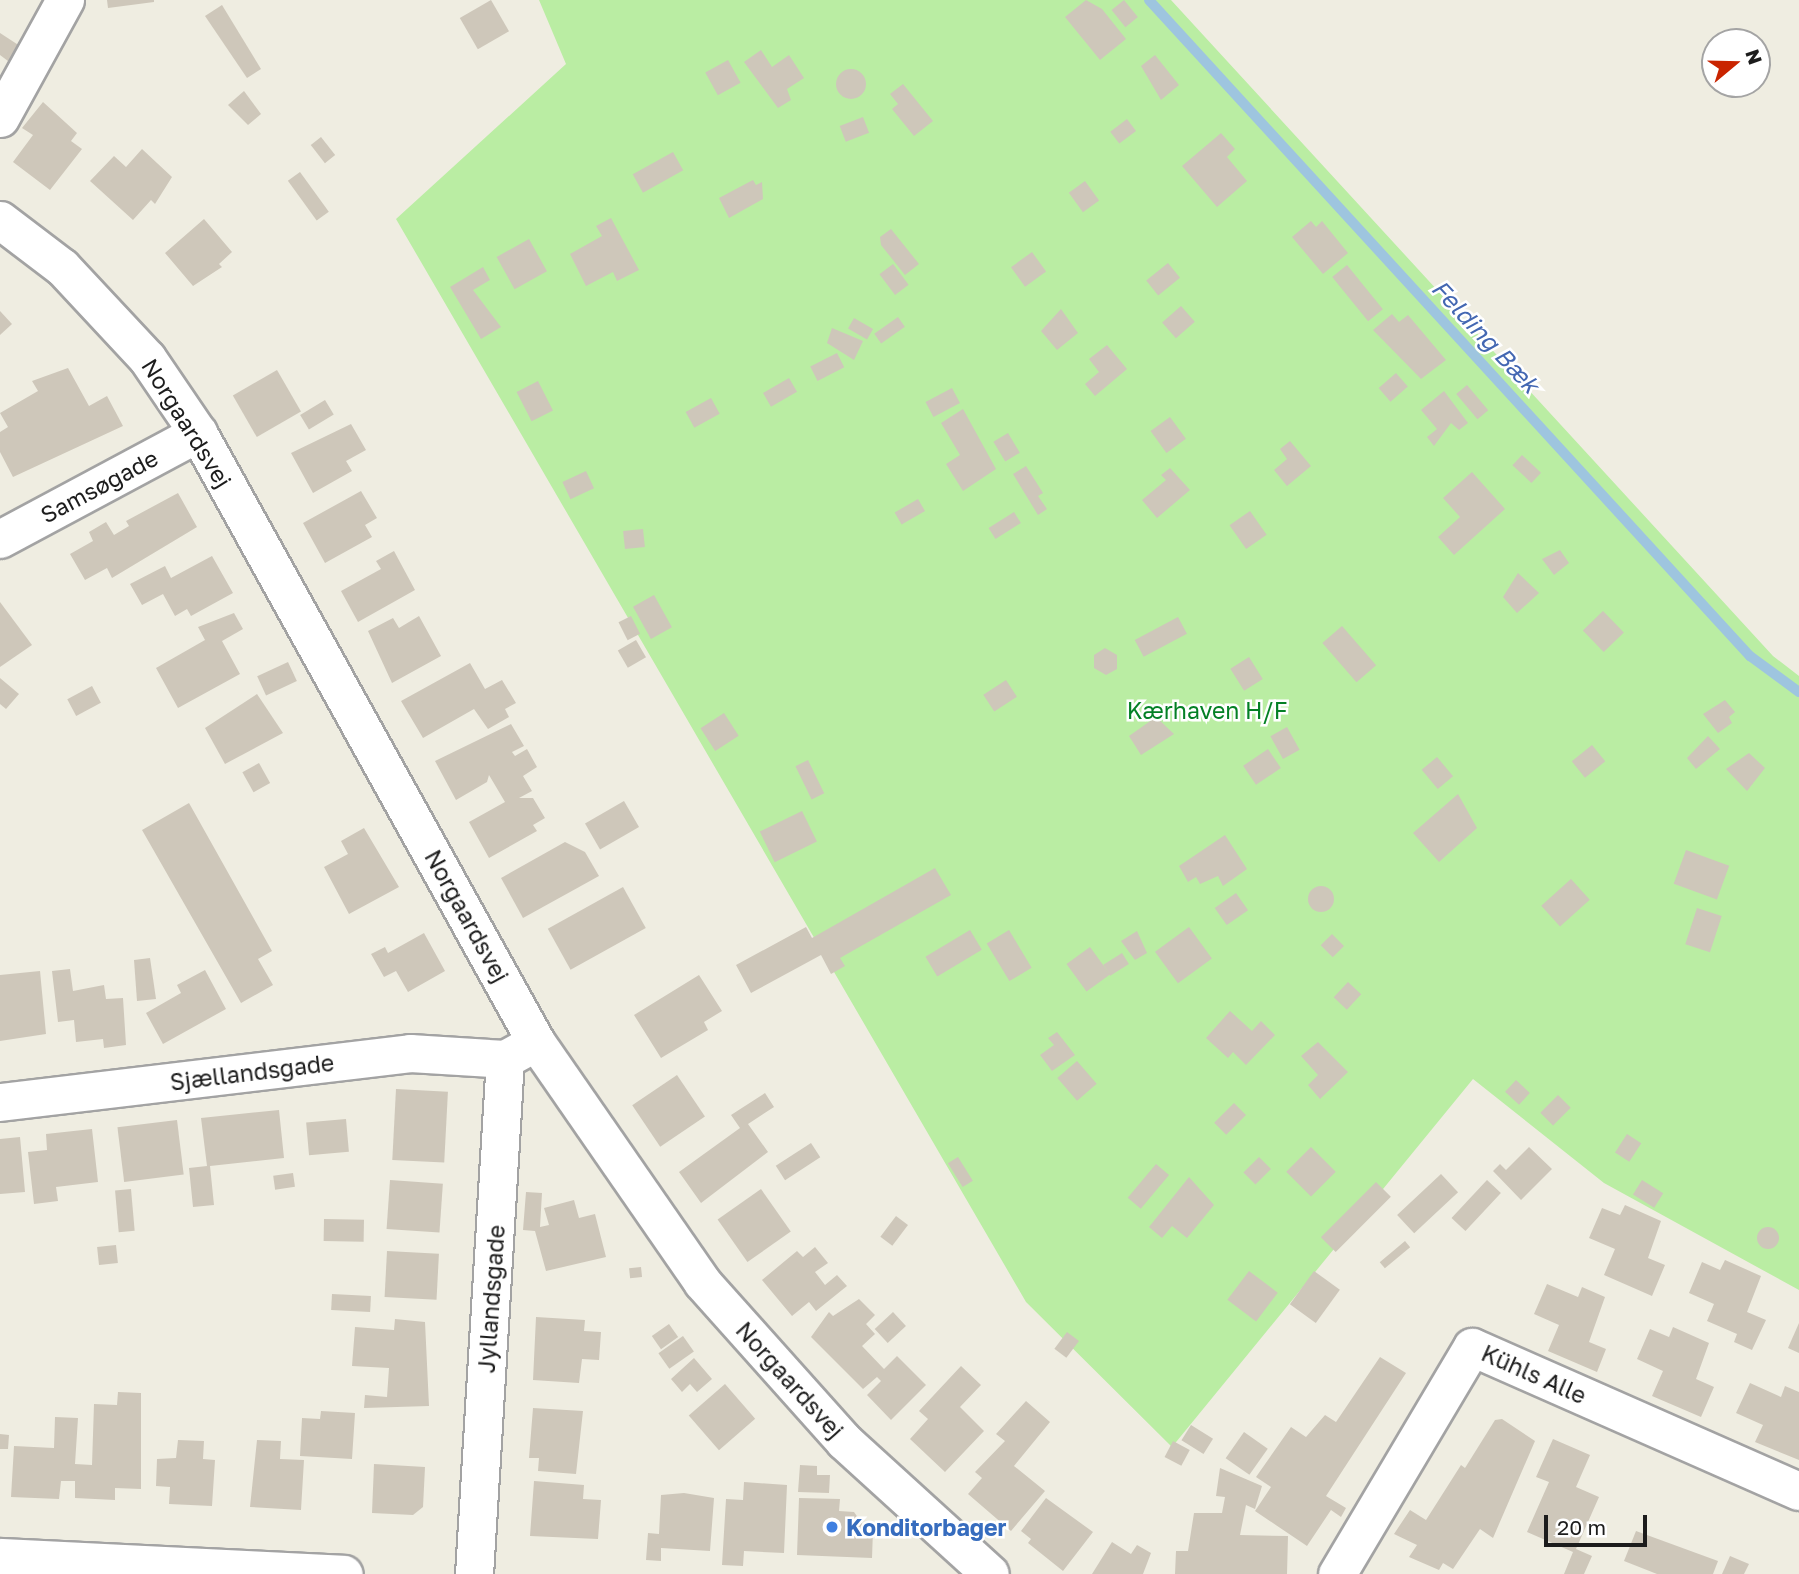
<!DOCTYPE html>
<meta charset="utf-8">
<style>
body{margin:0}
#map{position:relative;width:1799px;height:1574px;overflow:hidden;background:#efede1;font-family:"Golos Text",sans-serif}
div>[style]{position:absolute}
.grass>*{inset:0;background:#baeda3}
.stream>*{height:10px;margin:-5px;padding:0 5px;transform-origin:5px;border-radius:5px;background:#9ec5df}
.building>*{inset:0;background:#cec7ba;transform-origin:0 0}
.round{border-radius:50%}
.roads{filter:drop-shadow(2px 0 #a3a3a3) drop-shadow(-2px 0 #a3a3a3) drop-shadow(0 2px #a3a3a3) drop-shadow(0 -2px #a3a3a3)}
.minor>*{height:37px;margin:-18.5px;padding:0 18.5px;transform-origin:18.5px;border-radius:18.5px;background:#fff}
.dots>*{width:19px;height:19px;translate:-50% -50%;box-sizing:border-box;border:4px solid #fff;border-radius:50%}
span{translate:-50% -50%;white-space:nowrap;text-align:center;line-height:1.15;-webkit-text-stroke:5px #fff;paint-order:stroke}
.street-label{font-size:23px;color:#1c1c1c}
.park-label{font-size:23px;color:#048025}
.shop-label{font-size:23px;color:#366cbe;font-weight:700}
.left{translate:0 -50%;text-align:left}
.water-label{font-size:24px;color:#4367b2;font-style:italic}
.north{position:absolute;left:1701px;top:28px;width:70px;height:70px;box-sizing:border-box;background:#fff;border:2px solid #a4a4a4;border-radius:50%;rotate:71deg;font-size:19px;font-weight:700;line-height:28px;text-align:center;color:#1c1c1c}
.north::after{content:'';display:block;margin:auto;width:24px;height:32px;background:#c92400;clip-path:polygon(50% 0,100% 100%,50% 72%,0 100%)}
.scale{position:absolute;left:1544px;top:1515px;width:103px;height:32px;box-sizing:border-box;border:4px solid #1c1c1c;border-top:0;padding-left:9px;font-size:21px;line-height:24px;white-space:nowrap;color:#1c1c1c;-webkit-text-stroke:5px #fff;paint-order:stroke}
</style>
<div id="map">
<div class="grass">
<div style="clip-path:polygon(539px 0,1171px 0,1773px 656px,1799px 676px,1799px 1290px,1604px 1183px,1473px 1079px,1172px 1447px,1026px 1302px,396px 219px,566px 64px)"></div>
</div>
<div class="stream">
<div style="left:1149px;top:0;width:890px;rotate:47.51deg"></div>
<div style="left:1750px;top:656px;width:61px;rotate:36.3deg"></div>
</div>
<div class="building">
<div style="clip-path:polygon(107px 0,154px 0,154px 2px,108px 8px)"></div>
<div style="left:491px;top:0;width:36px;height:36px;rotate:60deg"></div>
<div style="clip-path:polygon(1086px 0,1102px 9px,1126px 39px,1100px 60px,1065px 17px)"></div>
<div style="left:1124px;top:0;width:22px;height:16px;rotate:51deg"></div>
<div style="clip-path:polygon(222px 5px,261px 69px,247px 78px,205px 16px)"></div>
<div style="clip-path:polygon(0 33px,23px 48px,12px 64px,0 55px)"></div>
<div style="clip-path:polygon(761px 50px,772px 67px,789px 55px,804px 78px,787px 89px,791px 100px,778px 108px,744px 62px)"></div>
<div style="clip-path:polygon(1155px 55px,1179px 85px,1161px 100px,1141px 66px)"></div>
<div style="left:728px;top:60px;width:26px;height:26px;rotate:61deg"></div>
<div class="round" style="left:836px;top:69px;width:30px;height:30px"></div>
<div style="clip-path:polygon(903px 84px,933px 121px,914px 136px,892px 109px,898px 104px,890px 94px)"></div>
<div style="clip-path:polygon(244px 91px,261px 114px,248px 125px,228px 105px)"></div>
<div style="clip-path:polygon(43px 102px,77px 133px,71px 141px,82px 149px,50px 190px,13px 162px,33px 135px,22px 128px)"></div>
<div style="left:863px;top:117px;width:17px;height:25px;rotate:69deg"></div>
<div style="left:1127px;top:119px;width:15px;height:21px;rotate:53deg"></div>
<div style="clip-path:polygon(1221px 133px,1235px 149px,1227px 157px,1247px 181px,1217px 207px,1182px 166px)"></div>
<div style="left:321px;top:137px;width:23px;height:13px;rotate:52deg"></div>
<div style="clip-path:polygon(142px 149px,172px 177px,155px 204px,151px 200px,133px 220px,90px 181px,114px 156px,126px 167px)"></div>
<div style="left:673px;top:152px;width:21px;height:46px;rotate:61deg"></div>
<div style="left:300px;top:172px;width:49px;height:15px;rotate:54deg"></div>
<div style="clip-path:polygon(753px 180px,756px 185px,762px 182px,763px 199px,729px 218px,719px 198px)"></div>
<div style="left:1085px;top:181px;width:24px;height:20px;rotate:54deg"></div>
<div style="clip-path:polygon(611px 218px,639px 270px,617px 281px,613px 272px,586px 286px,570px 254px,602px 236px,596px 226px)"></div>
<div style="clip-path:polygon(204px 219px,232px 252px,219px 264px,222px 267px,193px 286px,165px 253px)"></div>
<div style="clip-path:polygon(1311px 221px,1316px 227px,1322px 221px,1348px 253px,1323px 274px,1292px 237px)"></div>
<div style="clip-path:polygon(891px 229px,919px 264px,905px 275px,881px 245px,880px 237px)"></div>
<div style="left:529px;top:239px;width:37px;height:37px;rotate:61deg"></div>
<div style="left:1032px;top:252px;width:24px;height:26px;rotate:54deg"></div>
<div style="left:1168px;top:263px;width:19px;height:28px;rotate:51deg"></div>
<div style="left:893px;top:264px;width:26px;height:17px;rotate:53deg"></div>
<div style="left:1347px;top:265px;width:57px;height:19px;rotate:51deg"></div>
<div style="clip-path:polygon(483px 267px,490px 280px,473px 290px,501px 327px,481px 339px,450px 287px)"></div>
<div style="left:1181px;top:306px;width:21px;height:25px;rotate:49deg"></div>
<div style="clip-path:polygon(1061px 309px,1078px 333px,1057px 350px,1041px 331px)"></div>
<div style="clip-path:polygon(0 311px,12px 324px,0 335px)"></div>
<div style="clip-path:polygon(1392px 314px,1399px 322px,1408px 315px,1446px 360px,1421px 379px,1373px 330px)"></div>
<div style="left:898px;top:317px;width:12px;height:29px;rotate:55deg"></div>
<div style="left:854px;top:318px;width:22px;height:12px;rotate:30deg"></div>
<div style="clip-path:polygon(832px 328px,863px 341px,854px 360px,827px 343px)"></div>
<div style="clip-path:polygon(1107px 345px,1127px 369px,1095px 396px,1085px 384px,1099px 372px,1089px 359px)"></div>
<div style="left:837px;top:353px;width:16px;height:30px;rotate:63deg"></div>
<div style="clip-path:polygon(68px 368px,89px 406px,107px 396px,123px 426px,13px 477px,0 452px,0 432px,8px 427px,0 413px,38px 391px,32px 381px)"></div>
<div style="left:277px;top:370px;width:48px;height:51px;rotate:60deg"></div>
<div style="left:1396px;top:373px;width:18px;height:23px;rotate:49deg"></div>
<div style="left:789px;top:378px;width:16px;height:30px;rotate:60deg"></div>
<div style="left:538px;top:381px;width:33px;height:24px;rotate:63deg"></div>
<div style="left:1467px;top:385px;width:33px;height:14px;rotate:50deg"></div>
<div style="left:952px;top:388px;width:17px;height:30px;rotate:62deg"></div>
<div style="clip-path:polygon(1444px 391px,1468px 423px,1459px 430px,1451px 423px,1434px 446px,1427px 437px,1437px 429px,1421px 410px)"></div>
<div style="left:711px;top:398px;width:18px;height:29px;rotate:61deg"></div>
<div style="left:325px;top:400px;width:17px;height:29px;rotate:59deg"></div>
<div style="clip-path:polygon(963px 409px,996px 469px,963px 491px,946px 464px,960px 455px,941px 423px)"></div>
<div style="left:1170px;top:417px;width:27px;height:24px;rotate:54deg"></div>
<div style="clip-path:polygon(351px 424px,366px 450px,346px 461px,352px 471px,313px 493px,291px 453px)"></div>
<div style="left:1008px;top:433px;width:23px;height:17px;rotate:59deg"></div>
<div style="clip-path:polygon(1290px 441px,1311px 466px,1287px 486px,1274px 470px,1287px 459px,1280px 449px)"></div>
<div style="left:1522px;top:455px;width:26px;height:14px;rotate:43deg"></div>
<div style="clip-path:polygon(1026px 466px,1043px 493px,1038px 496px,1047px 509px,1038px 515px,1013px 474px)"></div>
<div style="clip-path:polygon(1170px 468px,1190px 490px,1157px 518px,1142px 500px,1166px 480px,1161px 475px)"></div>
<div style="left:586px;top:471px;width:19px;height:26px;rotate:65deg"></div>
<div style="clip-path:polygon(1472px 472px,1505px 509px,1454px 555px,1438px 537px,1460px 517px,1443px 498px)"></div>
<div style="clip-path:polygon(361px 491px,377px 518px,365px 525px,372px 537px,325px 563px,303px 523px)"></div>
<div style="clip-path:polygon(178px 493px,197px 527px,112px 578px,107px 568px,85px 580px,70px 554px,93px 541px,89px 532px,106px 522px,114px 535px,129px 526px,126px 521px)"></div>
<div style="left:918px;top:499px;width:14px;height:27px;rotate:60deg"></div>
<div style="left:1250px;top:511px;width:29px;height:25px;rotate:55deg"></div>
<div style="left:1014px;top:512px;width:13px;height:30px;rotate:58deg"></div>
<div style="left:643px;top:529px;width:18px;height:20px;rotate:84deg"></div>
<div style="clip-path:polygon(1560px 550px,1569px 563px,1554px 575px,1542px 559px)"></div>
<div style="clip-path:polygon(394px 551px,415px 590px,358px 622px,341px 591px,381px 569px,376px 561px)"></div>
<div style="clip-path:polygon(212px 556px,233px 593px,191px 616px,187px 609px,175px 616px,163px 594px,142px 605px,130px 584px,165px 566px,171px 578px)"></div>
<div style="clip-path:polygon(1518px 573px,1539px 593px,1517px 613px,1503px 597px)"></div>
<div style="left:654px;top:595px;width:37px;height:24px;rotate:61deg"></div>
<div style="clip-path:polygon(0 602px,32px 645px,0 667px)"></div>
<div style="left:1603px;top:611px;width:30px;height:28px;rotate:46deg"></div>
<div style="clip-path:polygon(234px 613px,243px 629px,222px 641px,240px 674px,178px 708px,156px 668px,205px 640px,198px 627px)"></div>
<div style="clip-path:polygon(419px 616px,441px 656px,392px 683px,368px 631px,393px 618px,399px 628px)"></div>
<div style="left:631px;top:616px;width:20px;height:14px;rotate:63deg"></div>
<div style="left:1178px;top:617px;width:19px;height:49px;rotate:62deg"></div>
<div style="left:1342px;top:626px;width:52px;height:26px;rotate:49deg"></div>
<div style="left:636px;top:640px;width:20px;height:21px;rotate:60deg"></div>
<div style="clip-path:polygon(1105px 648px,1117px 655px,1117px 669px,1106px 675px,1094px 668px,1094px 655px)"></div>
<div style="left:1249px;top:657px;width:26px;height:22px;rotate:58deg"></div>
<div style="left:288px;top:662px;width:21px;height:34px;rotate:65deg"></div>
<div style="clip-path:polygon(470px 663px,485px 689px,502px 680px,516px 703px,505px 709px,509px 717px,488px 729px,474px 709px,423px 738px,401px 701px)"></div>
<div style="clip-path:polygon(0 678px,19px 694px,6px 709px,0 704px)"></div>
<div style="left:1006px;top:680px;width:20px;height:27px;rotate:57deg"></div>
<div style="left:92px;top:686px;width:19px;height:28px;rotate:62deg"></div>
<div style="clip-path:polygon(257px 694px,283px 733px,225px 764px,205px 728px)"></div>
<div style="clip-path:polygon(1725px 700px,1735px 712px,1729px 717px,1732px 723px,1718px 733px,1703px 714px)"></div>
<div style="left:724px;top:713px;width:27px;height:28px;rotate:57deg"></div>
<div style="clip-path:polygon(1156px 717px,1174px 734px,1141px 755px,1129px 736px)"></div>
<div style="clip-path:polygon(511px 724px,524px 746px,512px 752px,515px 756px,527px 749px,537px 767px,523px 776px,532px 791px,519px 798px,533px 798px,545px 818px,533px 825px,537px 831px,489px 858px,469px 822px,505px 802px,489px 775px,487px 782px,456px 800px,435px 761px)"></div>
<div style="left:1287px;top:727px;width:26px;height:19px;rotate:61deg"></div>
<div style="clip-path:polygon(1708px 736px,1720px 749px,1696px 769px,1687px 758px)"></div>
<div style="left:1592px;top:745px;width:21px;height:26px;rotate:51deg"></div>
<div style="left:1268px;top:749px;width:23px;height:30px;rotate:56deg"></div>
<div style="clip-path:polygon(1749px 753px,1765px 768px,1747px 791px,1726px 769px)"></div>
<div style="left:1437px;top:757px;width:25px;height:20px;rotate:50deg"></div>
<div style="left:808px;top:760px;width:37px;height:14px;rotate:64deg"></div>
<div style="left:259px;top:763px;width:23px;height:19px;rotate:61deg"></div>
<div style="clip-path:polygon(1458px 794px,1477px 828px,1439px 862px,1413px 833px)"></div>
<div style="left:624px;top:801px;width:30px;height:45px;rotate:60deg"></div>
<div style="clip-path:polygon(189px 803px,272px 951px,258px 959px,273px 985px,241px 1003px,142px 830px)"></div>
<div style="left:802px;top:811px;width:34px;height:47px;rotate:64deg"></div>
<div style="clip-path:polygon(364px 828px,399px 887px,349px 914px,324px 867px,348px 854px,341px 841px)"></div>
<div style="clip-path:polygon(1225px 835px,1247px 869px,1223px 886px,1218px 876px,1200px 884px,1196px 877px,1188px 882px,1179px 866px)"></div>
<div style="clip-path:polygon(565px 842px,585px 852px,599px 876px,523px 918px,501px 878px)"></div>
<div style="left:1686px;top:850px;width:46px;height:36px;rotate:20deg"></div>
<div style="clip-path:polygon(935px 868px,951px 895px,840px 958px,845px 966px,831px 974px,821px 955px,751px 993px,736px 965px,806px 927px,812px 938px)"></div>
<div style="left:1571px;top:879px;width:28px;height:40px;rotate:48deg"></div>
<div class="round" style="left:1308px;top:886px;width:26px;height:26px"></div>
<div style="left:623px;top:887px;width:47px;height:86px;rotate:61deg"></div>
<div style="left:1236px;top:893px;width:21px;height:26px;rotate:55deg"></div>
<div style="left:1697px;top:908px;width:26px;height:38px;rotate:18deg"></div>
<div style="left:1189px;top:927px;width:39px;height:42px;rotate:54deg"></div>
<div style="left:970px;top:930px;width:23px;height:52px;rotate:59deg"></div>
<div style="left:1009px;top:930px;width:44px;height:26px;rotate:59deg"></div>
<div style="clip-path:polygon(1137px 931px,1147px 953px,1135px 960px,1121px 941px)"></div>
<div style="clip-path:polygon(424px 933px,445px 971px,408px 992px,396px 971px,384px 977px,371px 954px,385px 947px,388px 953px)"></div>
<div style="left:1332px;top:934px;width:17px;height:16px;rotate:45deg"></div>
<div style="left:1090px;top:947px;width:34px;height:29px;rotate:54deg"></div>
<div style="left:1122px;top:953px;width:13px;height:22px;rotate:58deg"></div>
<div style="clip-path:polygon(150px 958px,156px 999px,137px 1001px,134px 960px)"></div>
<div style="clip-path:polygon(70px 969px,73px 991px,104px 985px,106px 999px,123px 998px,126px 1045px,104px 1048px,103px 1039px,76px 1042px,74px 1020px,58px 1022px,52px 971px)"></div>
<div style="clip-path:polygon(205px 970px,226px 1009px,163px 1044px,146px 1013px,181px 993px,177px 985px)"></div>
<div style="clip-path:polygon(40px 971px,46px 1034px,0 1041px,0 975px)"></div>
<div style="clip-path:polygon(699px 975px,722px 1011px,704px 1022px,708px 1030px,661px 1058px,634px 1015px)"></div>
<div style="left:1348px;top:982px;width:18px;height:21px;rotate:43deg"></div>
<div style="clip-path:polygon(1230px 1011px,1252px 1031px,1261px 1021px,1275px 1035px,1246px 1065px,1233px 1052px,1228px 1058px,1206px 1038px)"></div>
<div style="clip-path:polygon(1057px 1032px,1075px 1055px,1052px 1071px,1040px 1055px,1054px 1045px,1048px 1038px)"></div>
<div style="clip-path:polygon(1318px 1042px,1348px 1072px,1320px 1099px,1308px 1085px,1318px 1075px,1301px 1056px)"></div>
<div style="left:1077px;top:1061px;width:30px;height:26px;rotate:49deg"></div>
<div style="left:677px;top:1075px;width:50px;height:54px;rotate:56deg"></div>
<div style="left:1516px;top:1080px;width:19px;height:16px;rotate:43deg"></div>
<div style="left:396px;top:1089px;width:52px;height:71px;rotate:3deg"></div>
<div style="clip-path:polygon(765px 1093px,774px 1107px,748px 1124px,768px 1152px,701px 1203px,679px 1172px,740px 1128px,731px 1115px)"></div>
<div style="left:1558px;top:1095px;width:18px;height:25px;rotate:45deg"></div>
<div style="left:1234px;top:1103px;width:17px;height:28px;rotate:45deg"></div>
<div style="clip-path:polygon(279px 1110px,284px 1158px,210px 1166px,214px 1205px,193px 1207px,189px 1168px,207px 1166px,201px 1118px)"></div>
<div style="left:346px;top:1119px;width:33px;height:40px;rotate:85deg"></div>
<div style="left:177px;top:1120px;width:55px;height:60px;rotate:83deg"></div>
<div style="clip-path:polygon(92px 1129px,98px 1182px,56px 1187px,58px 1201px,34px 1204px,28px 1152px,47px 1150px,46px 1134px)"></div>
<div style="left:1627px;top:1134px;width:17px;height:22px;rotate:33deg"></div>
<div style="clip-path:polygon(20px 1137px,25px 1192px,0 1194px,0 1139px)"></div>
<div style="left:811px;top:1143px;width:17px;height:42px;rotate:57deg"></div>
<div style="left:1311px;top:1147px;width:35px;height:35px;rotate:45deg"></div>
<div style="clip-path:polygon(1529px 1147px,1552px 1169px,1521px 1200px,1493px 1171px,1500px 1164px,1506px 1170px)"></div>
<div style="left:958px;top:1157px;width:28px;height:12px;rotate:58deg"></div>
<div style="left:1259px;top:1157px;width:17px;height:22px;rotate:45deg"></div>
<div style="left:1156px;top:1164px;width:17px;height:44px;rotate:40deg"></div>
<div style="left:293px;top:1173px;width:14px;height:20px;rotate:82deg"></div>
<div style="left:1441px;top:1174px;width:25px;height:60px;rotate:47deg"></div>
<div style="clip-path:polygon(1189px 1177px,1214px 1205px,1187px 1238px,1172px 1226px,1162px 1238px,1149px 1227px)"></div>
<div style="left:390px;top:1180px;width:53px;height:49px;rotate:4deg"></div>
<div style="left:1487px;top:1180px;width:19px;height:52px;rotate:43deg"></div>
<div style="left:1642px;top:1180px;width:25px;height:17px;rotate:32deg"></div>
<div style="left:1376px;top:1182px;width:21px;height:78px;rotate:45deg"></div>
<div style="left:131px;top:1189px;width:42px;height:16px;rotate:85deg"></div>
<div style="left:761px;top:1189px;width:52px;height:53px;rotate:55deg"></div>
<div style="clip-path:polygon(526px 1192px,542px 1193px,540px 1227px,549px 1225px,544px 1208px,574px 1200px,579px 1218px,595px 1214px,606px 1257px,546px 1271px,535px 1231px,523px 1230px)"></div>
<div style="clip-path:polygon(1625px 1205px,1661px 1221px,1648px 1258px,1665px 1265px,1652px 1296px,1604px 1275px,1615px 1249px,1589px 1238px,1602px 1208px,1620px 1215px)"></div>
<div style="left:896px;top:1216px;width:15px;height:26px;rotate:37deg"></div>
<div style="left:324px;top:1219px;width:40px;height:22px;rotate:1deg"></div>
<div class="round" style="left:1757px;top:1227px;width:22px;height:22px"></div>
<div style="left:1405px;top:1241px;width:8px;height:33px;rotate:50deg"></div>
<div style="left:116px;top:1245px;width:18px;height:19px;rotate:84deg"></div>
<div style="clip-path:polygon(815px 1247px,828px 1263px,815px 1272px,825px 1285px,837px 1275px,847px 1286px,816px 1311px,809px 1302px,792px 1316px,762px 1280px,797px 1251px,803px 1257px)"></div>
<div style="left:387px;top:1251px;width:52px;height:46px;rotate:3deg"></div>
<div style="clip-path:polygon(1725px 1260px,1761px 1276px,1747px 1312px,1766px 1320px,1752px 1350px,1734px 1342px,1737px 1334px,1707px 1321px,1714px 1304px,1689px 1293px,1702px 1262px,1720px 1270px)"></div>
<div style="left:641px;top:1267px;width:10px;height:12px;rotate:84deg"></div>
<div style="left:1249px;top:1271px;width:36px;height:36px;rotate:37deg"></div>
<div style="left:1314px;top:1271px;width:32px;height:41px;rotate:36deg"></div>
<div style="clip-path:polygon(1547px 1284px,1578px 1297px,1582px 1287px,1605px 1297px,1589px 1342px,1606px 1349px,1597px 1372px,1548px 1351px,1559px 1325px,1534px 1314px)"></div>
<div style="left:332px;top:1294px;width:39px;height:16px;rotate:3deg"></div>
<div style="clip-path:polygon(859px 1299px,875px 1315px,866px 1324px,875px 1334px,862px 1346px,884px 1369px,897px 1356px,926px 1385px,891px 1420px,867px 1395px,881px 1381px,877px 1377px,863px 1389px,811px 1337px,829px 1312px,833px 1316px)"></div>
<div style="left:893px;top:1312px;width:19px;height:25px;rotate:47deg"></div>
<div style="clip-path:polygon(536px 1317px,585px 1320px,584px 1331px,601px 1332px,599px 1360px,582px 1359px,579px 1383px,533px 1380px)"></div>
<div style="clip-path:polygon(395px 1319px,425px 1322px,429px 1406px,364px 1408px,365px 1395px,387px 1397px,389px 1368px,352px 1366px,355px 1327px,394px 1330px)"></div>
<div style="clip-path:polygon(1799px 1323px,1799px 1353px,1788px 1348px)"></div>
<div style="left:669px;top:1324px;width:16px;height:21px;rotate:55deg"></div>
<div style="clip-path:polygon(1673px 1327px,1709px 1343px,1696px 1379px,1714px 1387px,1701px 1417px,1652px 1396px,1663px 1371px,1637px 1359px,1650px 1329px,1669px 1337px)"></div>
<div style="left:1067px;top:1332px;width:15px;height:21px;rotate:37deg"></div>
<div style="left:683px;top:1336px;width:19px;height:30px;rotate:55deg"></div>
<div style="clip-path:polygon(1380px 1357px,1406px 1373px,1326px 1496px,1346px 1508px,1341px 1517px,1331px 1510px,1307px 1546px,1255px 1511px,1271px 1487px,1256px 1477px,1291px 1427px,1306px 1437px,1325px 1415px,1336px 1422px)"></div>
<div style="clip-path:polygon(694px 1358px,712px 1379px,697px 1392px,690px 1384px,682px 1392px,671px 1379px)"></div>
<div style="clip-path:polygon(961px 1366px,981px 1385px,960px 1407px,984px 1431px,945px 1472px,910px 1439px,928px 1419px,919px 1411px)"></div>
<div style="clip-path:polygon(1750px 1383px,1781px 1397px,1785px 1386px,1799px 1392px,1799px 1460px,1755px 1442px,1763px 1425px,1736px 1413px)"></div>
<div style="left:725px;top:1384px;width:46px;height:48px;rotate:49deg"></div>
<div style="clip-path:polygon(118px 1392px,141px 1393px,141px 1489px,115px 1488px,115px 1500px,75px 1498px,75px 1481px,61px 1481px,59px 1499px,11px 1497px,14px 1446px,54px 1448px,55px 1417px,78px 1418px,75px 1464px,92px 1465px,94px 1404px,117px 1405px)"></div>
<div style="clip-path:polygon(1026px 1401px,1050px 1422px,1014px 1466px,1045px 1491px,1011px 1531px,968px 1494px,982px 1478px,975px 1472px,1005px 1441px,996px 1434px)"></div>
<div style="clip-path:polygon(533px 1408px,583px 1411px,576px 1474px,538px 1471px,539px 1458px,529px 1458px)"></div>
<div style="clip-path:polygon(321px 1411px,355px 1413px,352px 1459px,300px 1456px,302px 1418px,320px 1419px)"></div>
<div style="clip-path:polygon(1502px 1419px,1535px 1441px,1493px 1538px,1480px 1529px,1453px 1569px,1443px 1563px,1439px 1570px,1409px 1557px,1417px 1545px,1394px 1534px,1410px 1510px,1426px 1520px,1461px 1465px,1465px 1468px,1495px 1420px)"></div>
<div style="left:1191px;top:1425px;width:26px;height:18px;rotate:32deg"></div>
<div style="left:1244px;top:1432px;width:29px;height:32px;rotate:35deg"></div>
<div style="clip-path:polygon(0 1434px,9px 1435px,8px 1449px,0 1449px)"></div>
<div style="clip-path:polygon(1553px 1439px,1590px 1455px,1576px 1487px,1599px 1497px,1576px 1549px,1592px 1556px,1584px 1574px,1564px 1574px,1573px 1552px,1527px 1532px,1549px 1482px,1536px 1477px)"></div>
<div style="clip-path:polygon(178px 1440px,204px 1441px,203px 1459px,215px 1460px,212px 1506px,169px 1504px,170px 1487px,156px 1486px,157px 1459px,176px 1458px)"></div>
<div style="clip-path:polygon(257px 1440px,281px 1441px,280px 1459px,304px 1460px,301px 1510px,250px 1507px)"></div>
<div style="left:1173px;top:1441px;width:19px;height:18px;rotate:28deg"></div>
<div style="clip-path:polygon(374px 1464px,425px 1467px,423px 1507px,413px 1515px,372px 1513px)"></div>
<div style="clip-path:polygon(800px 1465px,817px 1466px,817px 1475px,830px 1475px,829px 1493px,798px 1492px)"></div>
<div style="clip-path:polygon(1220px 1468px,1262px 1486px,1255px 1509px,1246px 1505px,1240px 1535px,1288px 1536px,1287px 1574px,1175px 1574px,1176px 1551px,1188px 1551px,1194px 1513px,1222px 1513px,1225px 1497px,1216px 1496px)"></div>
<div style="clip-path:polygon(534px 1481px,584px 1485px,583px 1499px,601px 1500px,598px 1539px,530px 1536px)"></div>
<div style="clip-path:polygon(744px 1482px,787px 1485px,784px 1553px,744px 1551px,743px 1566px,722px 1565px,726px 1499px,743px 1500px)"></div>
<div style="clip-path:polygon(684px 1493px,714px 1498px,710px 1551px,661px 1548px,661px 1561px,646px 1560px,648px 1533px,659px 1534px,661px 1495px)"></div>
<div style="clip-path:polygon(799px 1498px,840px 1499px,839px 1511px,854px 1512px,866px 1529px,873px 1530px,872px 1558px,797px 1555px)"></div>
<div style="clip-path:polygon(1046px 1498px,1093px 1532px,1063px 1571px,1028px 1543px,1031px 1539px,1021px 1531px)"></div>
<div style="clip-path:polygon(1636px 1531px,1718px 1561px,1713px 1574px,1657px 1574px,1624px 1561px)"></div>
<div style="clip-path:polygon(1112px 1542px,1131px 1554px,1137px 1545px,1151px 1553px,1143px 1574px,1092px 1574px)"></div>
<div style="clip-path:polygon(1730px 1556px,1749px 1564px,1744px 1574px,1722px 1574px)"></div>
</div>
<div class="roads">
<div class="minor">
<div style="left:0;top:118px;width:135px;rotate:-61.2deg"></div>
<div style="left:0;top:220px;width:78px;rotate:37.2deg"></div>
<div style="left:62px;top:267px;width:125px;rotate:47deg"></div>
<div style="left:147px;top:358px;width:91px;rotate:55.8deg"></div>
<div style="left:198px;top:433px;width:697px;rotate:60.97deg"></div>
<div style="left:536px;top:1042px;width:292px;rotate:55.3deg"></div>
<div style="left:702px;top:1282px;width:213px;rotate:48.2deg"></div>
<div style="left:844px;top:1441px;width:197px;rotate:42.3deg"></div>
<div style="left:0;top:539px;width:225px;rotate:-28.2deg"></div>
<div style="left:0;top:1102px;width:413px;rotate:-6.8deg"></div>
<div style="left:410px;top:1053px;width:95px;rotate:3.6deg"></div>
<div style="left:0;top:1557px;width:344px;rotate:2.8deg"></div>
<div style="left:474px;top:1574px;width:516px;rotate:-86.56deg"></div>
<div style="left:505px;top:1059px;width:35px;rotate:-29deg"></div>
<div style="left:1337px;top:1574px;width:264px;rotate:-59.3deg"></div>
<div style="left:1472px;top:1347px;width:357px;rotate:23.8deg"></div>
</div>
</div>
<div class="dots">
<div style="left:832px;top:1527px;background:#3f7fe0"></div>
</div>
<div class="street-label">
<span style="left:187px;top:423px;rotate:58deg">Norgaardsvej</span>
<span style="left:99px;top:486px;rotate:-28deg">Samsøgade</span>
<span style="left:467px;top:916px;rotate:61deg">Norgaardsvej</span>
<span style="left:252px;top:1072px;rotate:-7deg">Sjællandsgade</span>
<span style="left:491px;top:1299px;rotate:-86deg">Jyllandsgade</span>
<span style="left:1534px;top:1374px;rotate:24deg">Kühls Alle</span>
<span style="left:790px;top:1380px;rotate:48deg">Norgaardsvej</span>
</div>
<div class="park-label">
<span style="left:1207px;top:710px">Kærhaven H/F</span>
</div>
<div class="shop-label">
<span class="left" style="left:846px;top:1527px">Konditorbager</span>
</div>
<div class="water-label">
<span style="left:1486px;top:336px;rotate:47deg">Felding Bæk</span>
</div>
<div class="north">N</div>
<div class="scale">20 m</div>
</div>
